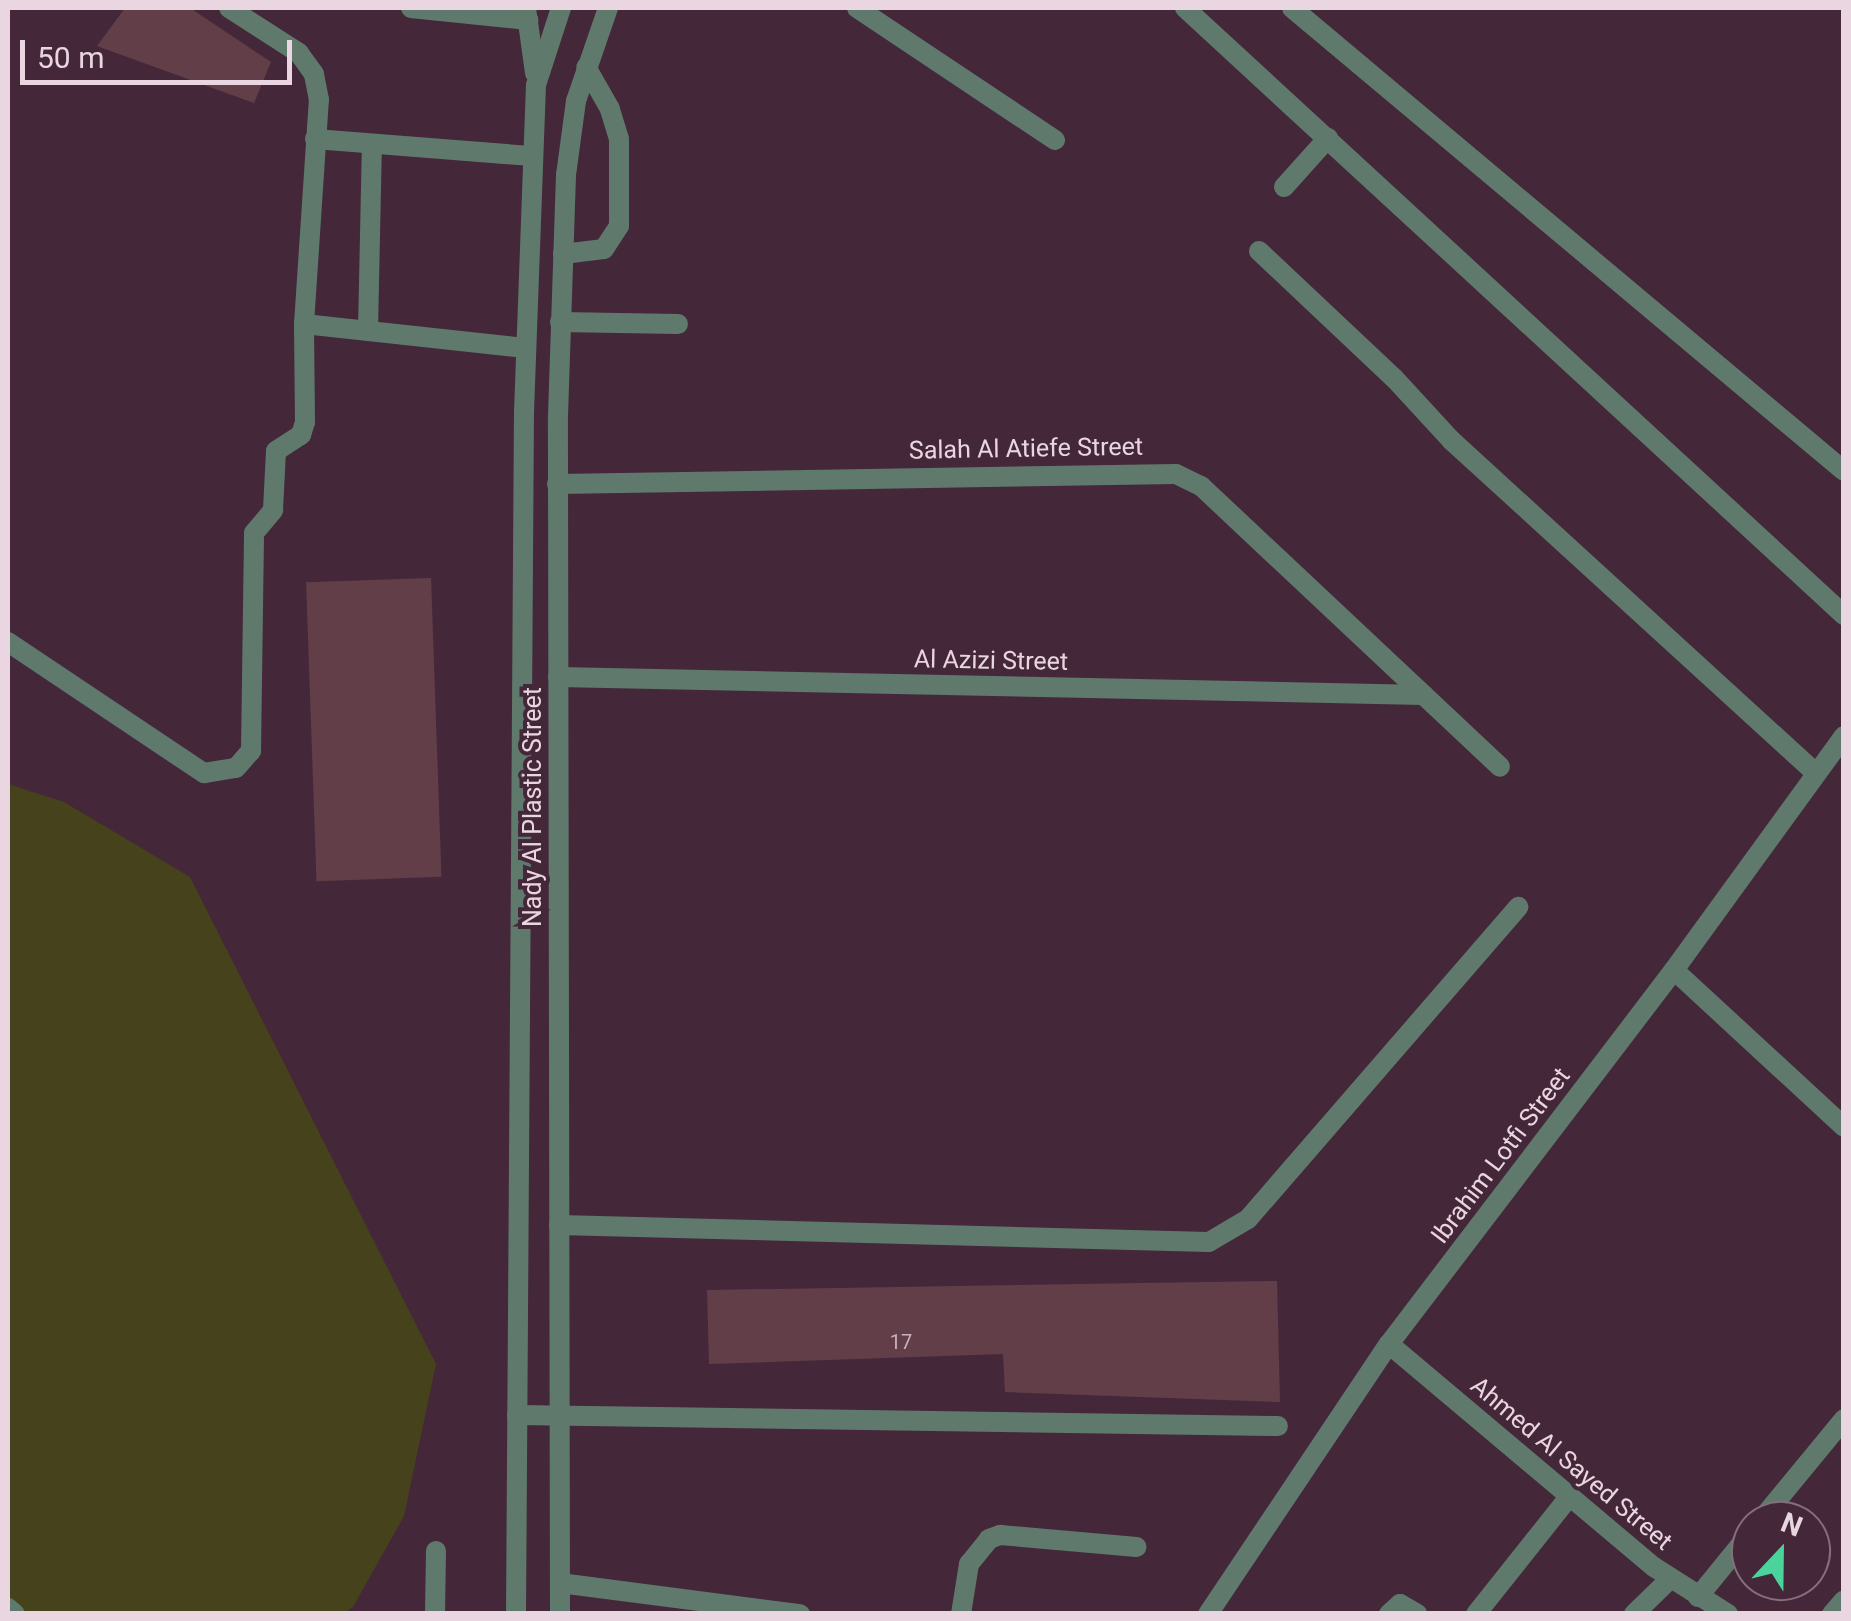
<!DOCTYPE html>
<style>
body{margin:0}
#map{position:relative;width:1851px;height:1621px;overflow:hidden;background:#442839;font-family:Roboto,sans-serif}
div>[style]{position:absolute}
.green>*{inset:0;background:#46421b}
.building>*{inset:0;background:#623f48;transform-origin:0 0}
.service>*{height:20px;margin:-10px;padding:0 10px;transform-origin:10px;border-radius:10px;background:#5f7a6c}
.minor>*{height:20px;margin:-10px;padding:0 10px;transform-origin:10px;border-radius:10px;background:#5f7a6c}
span{translate:-50% -50%;white-space:nowrap;text-align:center;line-height:1.15;-webkit-text-stroke:8px #442839;paint-order:stroke}
.number-label{font-size:20px;color:#c7b0bb}
.number-label span{-webkit-text-stroke-width:0}
.street-label{font-size:25px;color:#e9d6e1}
.frame{position:absolute;inset:0;border:10px solid #e9d6e1;pointer-events:none}
.north{position:absolute;left:1731px;top:1501px;width:100px;height:100px;box-sizing:border-box;background:#442839;border:2px solid #866e7c;border-radius:50%;rotate:22deg;font-size:28px;font-weight:700;line-height:40px;text-align:center;color:#e9d6e1}
.north::after{content:'';display:block;margin:auto;width:35px;height:45px;background:#4ad49c;clip-path:polygon(50% 0,100% 100%,50% 72%,0 100%)}
.scale{position:absolute;left:20px;top:40px;width:272px;height:45px;box-sizing:border-box;border:5px solid #e9d6e1;border-top:0;padding-left:12px;font-size:30px;line-height:35px;white-space:nowrap;color:#e9d6e1;-webkit-text-stroke:8px #442839;paint-order:stroke}
</style>
<div id="map">
<div class="green">
<div style="clip-path:polygon(8px 784px,64px 802px,190px 877px,436px 1364px,404px 1516px,353px 1607px,344px 1613px,8px 1613px)"></div>
</div>
<div class="building">
<div style="clip-path:polygon(125px 8px,190px 8px,271px 62px,254px 103px,97px 46px)"></div>
<div style="left:431px;top:578px;width:299px;height:125px;rotate:88deg"></div>
<div style="clip-path:polygon(1277px 1281px,1280px 1402px,1005px 1392px,1003px 1354px,709px 1364px,707px 1290px)"></div>
</div>
<div class="service">
<div style="left:411px;top:8px;width:118px;rotate:5.9deg"></div>
<div style="left:857px;top:8px;width:238px;rotate:33.7deg"></div>
<div style="left:1185px;top:8px;width:896px;rotate:42.65deg"></div>
<div style="left:315px;top:139px;width:218px;rotate:4.5deg"></div>
<div style="left:1284px;top:187px;width:66px;rotate:-48.1deg"></div>
<div style="left:563px;top:254px;width:41px;rotate:-7deg"></div>
<div style="left:604px;top:249px;width:27px;rotate:-57deg"></div>
<div style="left:619px;top:226px;width:87px;rotate:-90deg"></div>
<div style="left:619px;top:139px;width:31px;rotate:-107deg"></div>
<div style="left:610px;top:109px;width:48px;rotate:-119.7deg"></div>
<div style="left:560px;top:322px;width:118px;rotate:1deg"></div>
<div style="left:304px;top:324px;width:223px;rotate:6.2deg"></div>
<div style="left:368px;top:331px;width:187px;rotate:-88.8deg"></div>
<div style="left:8px;top:642px;width:236px;rotate:33.8deg"></div>
<div style="left:204px;top:773px;width:32px;rotate:-9deg"></div>
<div style="left:236px;top:768px;width:23px;rotate:-49deg"></div>
<div style="left:251px;top:751px;width:218px;rotate:-89.2deg"></div>
<div style="left:254px;top:533px;width:30px;rotate:-50deg"></div>
<div style="left:273px;top:510px;width:59px;rotate:-87.1deg"></div>
<div style="left:276px;top:451px;width:30px;rotate:-33deg"></div>
<div style="left:301px;top:435px;width:14px;rotate:-73deg"></div>
<div style="left:305px;top:422px;width:98px;rotate:-90.6deg"></div>
<div style="left:304px;top:324px;width:225px;rotate:-86.2deg"></div>
<div style="left:319px;top:100px;width:26px;rotate:-101deg"></div>
<div style="left:314px;top:74px;width:26px;rotate:-126deg"></div>
<div style="left:299px;top:53px;width:83px;rotate:-147.3deg"></div>
<div style="left:560px;top:1583px;width:242px;rotate:7.4deg"></div>
<div style="left:8px;top:1608px;width:9px;rotate:41deg"></div>
<div style="left:435px;top:1614px;width:63px;rotate:-89.1deg"></div>
<div style="left:961px;top:1614px;width:51px;rotate:-80.9deg"></div>
<div style="left:969px;top:1564px;width:32px;rotate:-51deg"></div>
<div style="left:989px;top:1539px;width:12px;rotate:-20deg"></div>
<div style="left:1000px;top:1535px;width:137px;rotate:5deg"></div>
<div style="left:1634px;top:1614px;width:50px;rotate:-44.2deg"></div>
<div style="left:1832px;top:1614px;width:18px;rotate:-49deg"></div>
</div>
<div class="minor">
<div style="left:526px;top:8px;width:66px;rotate:82.1deg"></div>
<div style="left:1292px;top:8px;width:720px;rotate:39.99deg"></div>
<div style="left:1259px;top:251px;width:185px;rotate:43.3deg"></div>
<div style="left:1394px;top:378px;width:84px;rotate:47.4deg"></div>
<div style="left:1451px;top:440px;width:494px;rotate:42.4deg"></div>
<div style="left:557px;top:484px;width:619px;rotate:-0.93deg"></div>
<div style="left:1176px;top:474px;width:28px;rotate:26deg"></div>
<div style="left:1201px;top:486px;width:410px;rotate:43.2deg"></div>
<div style="left:558px;top:677px;width:866px;rotate:1.19deg"></div>
<div style="left:1674px;top:970px;width:231px;rotate:42.7deg"></div>
<div style="left:559px;top:1225px;width:650px;rotate:1.5deg"></div>
<div style="left:1209px;top:1242px;width:45px;rotate:-30.5deg"></div>
<div style="left:1248px;top:1219px;width:413px;rotate:-49.1deg"></div>
<div style="left:1389px;top:1344px;width:346px;rotate:40.1deg"></div>
<div style="left:1654px;top:1567px;width:88px;rotate:32.4deg"></div>
<div style="left:517px;top:1415px;width:761px;rotate:0.83deg"></div>
<div style="left:1760px;top:1521px;width:132px;rotate:-50.5deg"></div>
<div style="left:1698px;top:1597px;width:84px;rotate:-50.8deg"></div>
<div style="left:516px;top:1614px;width:1202px;rotate:-89.62deg"></div>
<div style="left:524px;top:412px;width:327px;rotate:-87.9deg"></div>
<div style="left:536px;top:85px;width:81px;rotate:-72deg"></div>
<div style="left:560px;top:1614px;width:1198px;rotate:-90.1deg"></div>
<div style="left:558px;top:416px;width:241px;rotate:-88.1deg"></div>
<div style="left:566px;top:175px;width:75px;rotate:-82.3deg"></div>
<div style="left:576px;top:101px;width:98px;rotate:-71deg"></div>
<div style="left:1208px;top:1614px;width:325px;rotate:-56.2deg"></div>
<div style="left:1389px;top:1344px;width:470px;rotate:-52.7deg"></div>
<div style="left:1674px;top:970px;width:289px;rotate:-54deg"></div>
<div style="left:1389px;top:1614px;width:15px;rotate:-42deg"></div>
<div style="left:1400px;top:1604px;width:20px;rotate:30deg"></div>
<div style="left:1476px;top:1614px;width:151px;rotate:-51.5deg"></div>
</div>
<div class="number-label">
<span style="left:901px;top:1342px">17</span>
</div>
<div class="street-label">
<span style="left:1026px;top:449px;rotate:-1deg">Salah Al Atiefe Street</span>
<span style="left:991px;top:661px;rotate:1deg">Al Azizi Street</span>
<span style="left:533px;top:807px;rotate:-90deg">Nady Al Plastic Street</span>
<span style="left:1501px;top:1156px;rotate:-53deg">Ibrahim Lotfi Street</span>
<span style="left:1571px;top:1464px;rotate:40deg">Ahmed Al Sayed Street</span>
</div>
<div class="frame"></div>
<div class="north">N</div>
<div class="scale">50 m</div>
</div>
